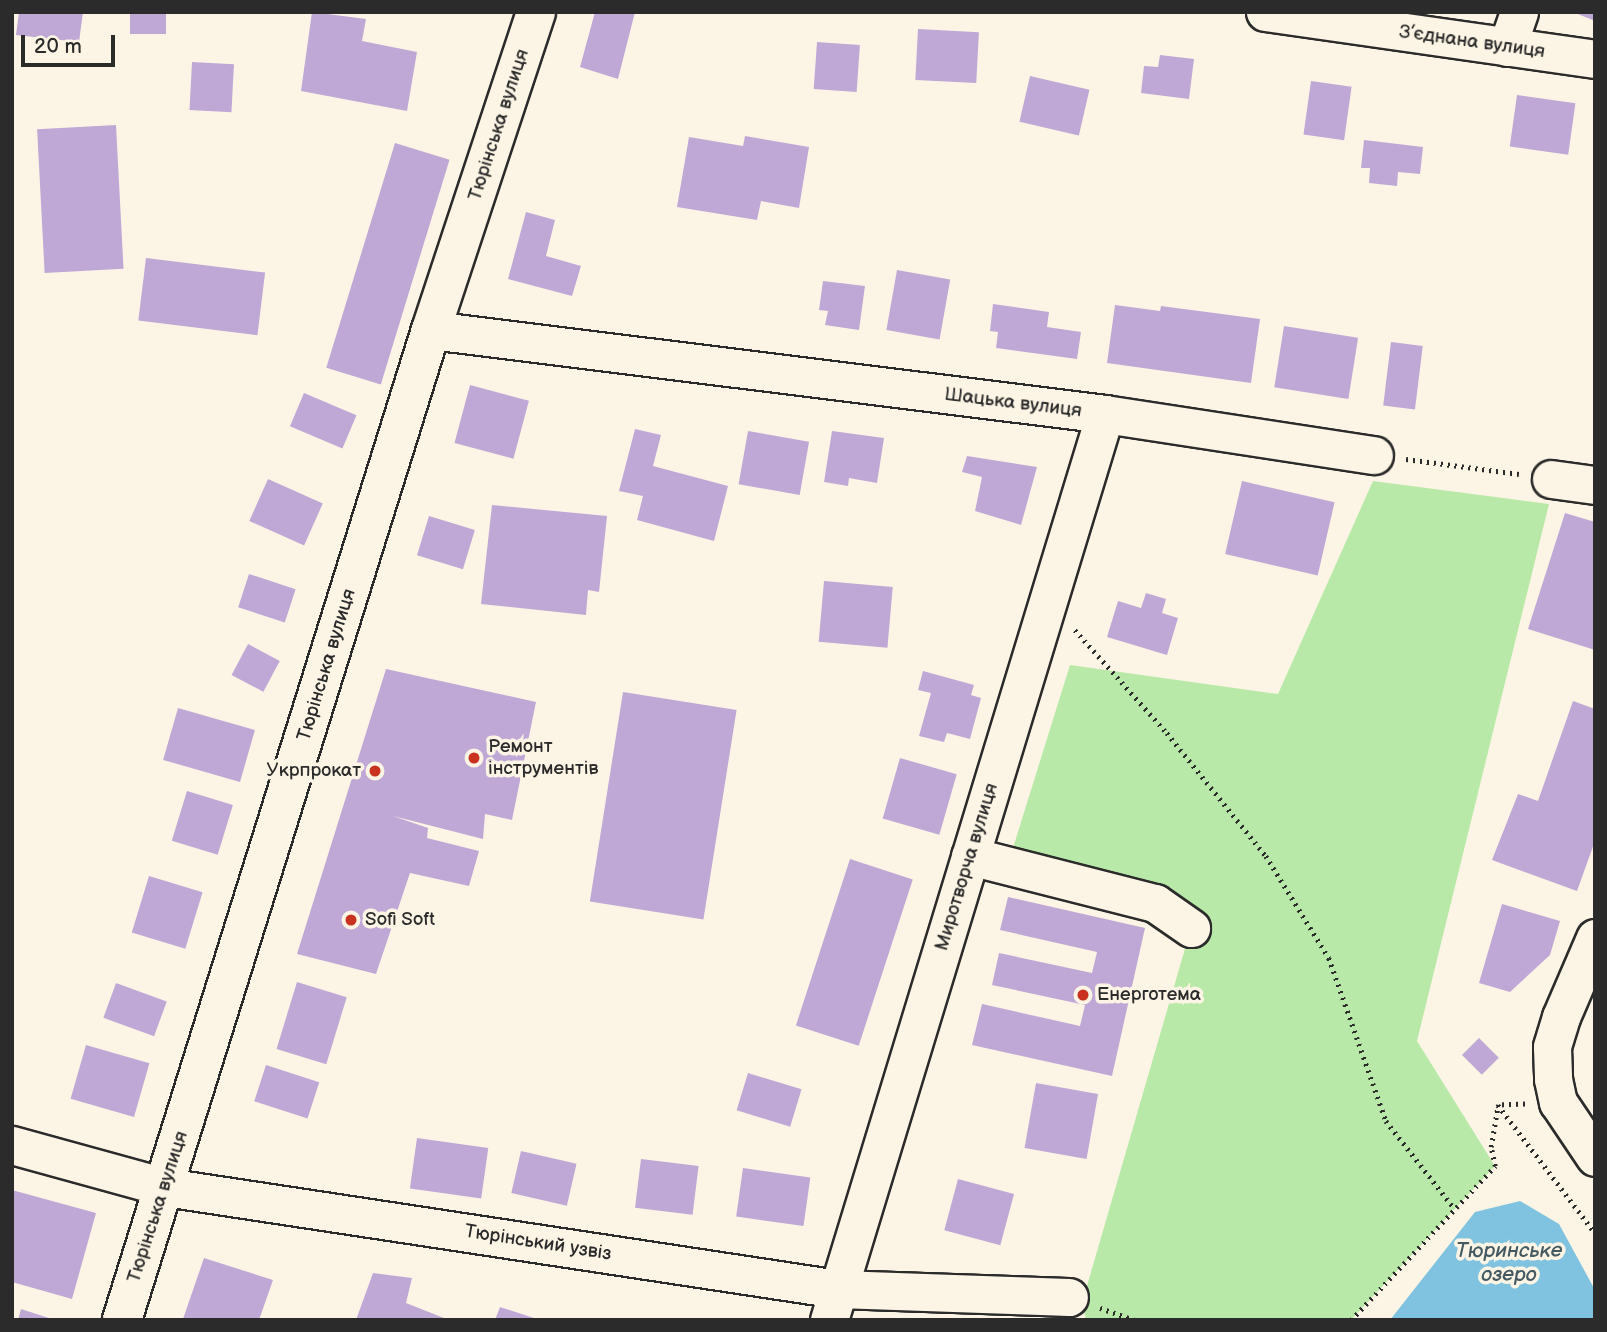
<!DOCTYPE html>
<meta charset="utf-8">
<style>
body{margin:0}
#map{position:relative;width:1607px;height:1332px;overflow:hidden;background:#fcf5e5;font-family:"Balsamiq Sans",sans-serif}
div>[style]{position:absolute}
.green>*{inset:0;background:#b9e9a8}
.water>*{inset:0;background:#80c3e0}
.building>*{inset:0;background:#c0a8d6;transform-origin:0 0}
.path>*{height:4.5px;margin-top:-2.25px;transform-origin:0;background:repeating-linear-gradient(90deg,#2b2b2b 0 2px,transparent 0 7px)}
.roads{filter:drop-shadow(2px 0 #2b2b2b) drop-shadow(-2px 0 #2b2b2b) drop-shadow(0 2px #2b2b2b) drop-shadow(0 -2px #2b2b2b)}
.street>*{height:37px;margin:-18.5px;padding:0 18.5px;transform-origin:18.5px;border-radius:18.5px;background:#fcf5e5}
.secondary>*{height:38px;margin:-19px;padding:0 19px;transform-origin:19px;border-radius:19px;background:#fcf5e5}
.dots>*{width:19px;height:19px;translate:-50% -50%;box-sizing:border-box;border:4px solid #fcf5e5;border-radius:50%}
span{translate:-50% -50%;white-space:nowrap;text-align:center;line-height:1.15;-webkit-text-stroke:7px #fcf5e5;paint-order:stroke}
.street-label{font-size:19px;color:#2b2b2b}
.poi-label{font-size:19px;color:#2b2b2b}
.left{translate:0 -50%;text-align:left}
.right{translate:-100% -50%;text-align:right}
.water-label{font-size:21px;color:#445961;font-style:italic}
.frame{position:absolute;inset:0;border:14px solid #2b2b2b;pointer-events:none}
.scale{position:absolute;left:21px;top:35px;width:94px;height:32px;box-sizing:border-box;border:4px solid #2b2b2b;border-top:0;padding-left:9px;font-size:21px;line-height:24px;white-space:nowrap;color:#2b2b2b;-webkit-text-stroke:5px #fcf5e5;paint-order:stroke}
</style>
<div id="map">
<div class="green">
<div style="clip-path:polygon(1373px 481px,1549px 504px,1417px 1041px,1495px 1166px,1351px 1320px,1086px 1320px,1082px 1303px,1191px 928px,1008px 864px,1070px 665px,1278px 694px)"></div>
</div>
<div class="water">
<div style="clip-path:polygon(1520px 1201px,1559px 1224px,1595px 1290px,1595px 1320px,1390px 1320px,1475px 1212px)"></div>
</div>
<div class="building">
<div style="clip-path:polygon(19px 12px,83px 12px,79px 42px,16px 35px)"></div>
<div style="left:130px;top:12px;width:36px;height:22px"></div>
<div style="clip-path:polygon(312px 12px,366px 19px,362px 41px,417px 52px,407px 111px,301px 91px)"></div>
<div style="clip-path:polygon(595px 12px,635px 12px,618px 79px,580px 67px)"></div>
<div style="clip-path:polygon(1573px 12px,1595px 12px,1595px 21px)"></div>
<div style="left:918px;top:29px;width:61px;height:51px;rotate:3deg"></div>
<div style="left:817px;top:42px;width:43px;height:47px;rotate:4deg"></div>
<div style="clip-path:polygon(1160px 55px,1194px 59px,1189px 99px,1141px 93px,1144px 66px,1158px 67px)"></div>
<div style="left:192px;top:62px;width:42px;height:48px;rotate:3deg"></div>
<div style="left:1030px;top:76px;width:61px;height:47px;rotate:13deg"></div>
<div style="left:1311px;top:81px;width:41px;height:54px;rotate:8deg"></div>
<div style="left:1517px;top:95px;width:59px;height:52px;rotate:8deg"></div>
<div style="left:116px;top:125px;width:144px;height:79px;rotate:87deg"></div>
<div style="clip-path:polygon(745px 136px,809px 147px,799px 208px,761px 201px,757px 220px,677px 207px,689px 137px,743px 146px)"></div>
<div style="clip-path:polygon(1364px 140px,1423px 147px,1420px 174px,1398px 172px,1397px 186px,1369px 183px,1370px 168px,1361px 168px)"></div>
<div style="left:395px;top:143px;width:57px;height:235px;rotate:17deg"></div>
<div style="clip-path:polygon(526px 212px,555px 220px,546px 256px,581px 266px,572px 296px,508px 279px)"></div>
<div style="left:146px;top:258px;width:120px;height:63px;rotate:7deg"></div>
<div style="left:897px;top:270px;width:54px;height:61px;rotate:10deg"></div>
<div style="clip-path:polygon(823px 281px,865px 286px,859px 330px,825px 325px,828px 311px,819px 310px)"></div>
<div style="clip-path:polygon(993px 304px,1049px 312px,1047px 327px,1081px 332px,1077px 359px,996px 348px,998px 332px,990px 331px)"></div>
<div style="clip-path:polygon(1115px 305px,1160px 311px,1161px 306px,1260px 319px,1251px 383px,1107px 363px)"></div>
<div style="left:1284px;top:326px;width:75px;height:62px;rotate:9deg"></div>
<div style="left:1391px;top:342px;width:32px;height:64px;rotate:7deg"></div>
<div style="left:470px;top:385px;width:61px;height:60px;rotate:15deg"></div>
<div style="left:304px;top:393px;width:57px;height:36px;rotate:23deg"></div>
<div style="clip-path:polygon(635px 429px,661px 435px,653px 466px,728px 486px,714px 541px,637px 520px,643px 496px,619px 491px)"></div>
<div style="left:748px;top:431px;width:62px;height:54px;rotate:10deg"></div>
<div style="clip-path:polygon(832px 431px,884px 438px,877px 483px,849px 478px,848px 486px,824px 482px)"></div>
<div style="clip-path:polygon(967px 456px,1037px 467px,1021px 525px,975px 511px,982px 477px,962px 472px)"></div>
<div style="left:268px;top:479px;width:60px;height:46px;rotate:24deg"></div>
<div style="left:1242px;top:481px;width:95px;height:75px;rotate:13deg"></div>
<div style="clip-path:polygon(492px 505px,607px 516px,599px 592px,588px 590px,586px 615px,481px 604px)"></div>
<div style="clip-path:polygon(1565px 513px,1595px 522px,1595px 650px,1528px 629px)"></div>
<div style="left:429px;top:516px;width:48px;height:41px;rotate:17deg"></div>
<div style="left:249px;top:574px;width:49px;height:35px;rotate:18deg"></div>
<div style="left:824px;top:581px;width:69px;height:61px;rotate:5deg"></div>
<div style="clip-path:polygon(1146px 593px,1166px 599px,1162px 613px,1178px 618px,1167px 655px,1107px 637px,1118px 601px,1141px 608px)"></div>
<div style="left:248px;top:644px;width:36px;height:35px;rotate:28deg"></div>
<div style="clip-path:polygon(386px 669px,536px 702px,512px 820px,485px 814px,483px 839px,393px 816px,428px 828px,427px 838px,479px 851px,469px 886px,410px 873px,376px 974px,297px 954px)"></div>
<div style="clip-path:polygon(923px 671px,974px 685px,971px 695px,981px 698px,970px 739px,947px 733px,944px 742px,919px 736px,931px 693px,918px 690px)"></div>
<div style="left:623px;top:692px;width:115px;height:212px;rotate:9deg"></div>
<div style="clip-path:polygon(1573px 701px,1595px 709px,1595px 841px,1577px 891px,1492px 860px,1518px 794px,1538px 801px)"></div>
<div style="left:178px;top:708px;width:80px;height:54px;rotate:16deg"></div>
<div style="left:900px;top:758px;width:59px;height:63px;rotate:16deg"></div>
<div style="left:187px;top:791px;width:48px;height:52px;rotate:17deg"></div>
<div style="left:850px;top:859px;width:66px;height:175px;rotate:18deg"></div>
<div style="left:149px;top:876px;width:56px;height:59px;rotate:17deg"></div>
<div style="clip-path:polygon(1008px 897px,1145px 928px,1112px 1076px,972px 1045px,982px 1004px,1080px 1026px,1085px 1005px,992px 985px,999px 953px,1092px 973px,1097px 952px,1000px 930px)"></div>
<div style="clip-path:polygon(1502px 904px,1560px 921px,1550px 955px,1510px 992px,1479px 983px)"></div>
<div style="left:297px;top:982px;width:52px;height:70px;rotate:17deg"></div>
<div style="left:116px;top:983px;width:54px;height:37px;rotate:20deg"></div>
<div style="left:1479px;top:1038px;width:28px;height:24px;rotate:45deg"></div>
<div style="left:86px;top:1045px;width:66px;height:56px;rotate:16deg"></div>
<div style="left:266px;top:1065px;width:56px;height:38px;rotate:18deg"></div>
<div style="left:748px;top:1073px;width:56px;height:39px;rotate:17deg"></div>
<div style="left:1036px;top:1083px;width:63px;height:66px;rotate:10deg"></div>
<div style="left:417px;top:1138px;width:72px;height:51px;rotate:8deg"></div>
<div style="left:521px;top:1151px;width:57px;height:43px;rotate:13deg"></div>
<div style="left:641px;top:1159px;width:58px;height:49px;rotate:7deg"></div>
<div style="left:743px;top:1168px;width:68px;height:49px;rotate:8deg"></div>
<div style="left:958px;top:1179px;width:58px;height:53px;rotate:15deg"></div>
<div style="clip-path:polygon(12px 1190px,96px 1213px,72px 1299px,12px 1282px)"></div>
<div style="clip-path:polygon(204px 1258px,273px 1280px,259px 1320px,183px 1319px)"></div>
<div style="clip-path:polygon(373px 1273px,412px 1278px,406px 1303px,449px 1320px,356px 1320px)"></div>
<div style="clip-path:polygon(500px 1307px,537px 1319px,537px 1320px,495px 1320px)"></div>
<div style="clip-path:polygon(21px 1309px,52px 1319px,52px 1320px,18px 1320px)"></div>
</div>
<div class="path">
<div style="left:1406px;top:459px;width:114px;rotate:7.6deg"></div>
<div style="left:1075px;top:630px;width:138px;rotate:48.2deg"></div>
<div style="left:1167px;top:733px;width:158px;rotate:51.2deg"></div>
<div style="left:1266px;top:856px;width:120px;rotate:58.3deg"></div>
<div style="left:1329px;top:958px;width:173px;rotate:70.7deg"></div>
<div style="left:1386px;top:1121px;width:110px;rotate:52deg"></div>
<div style="left:1525px;top:1104px;width:27px;rotate:178deg"></div>
<div style="left:1498px;top:1105px;width:161px;rotate:52.8deg"></div>
<div style="left:1100px;top:1308px;width:37px;rotate:19deg"></div>
<div style="left:1351px;top:1320px;width:211px;rotate:-46.9deg"></div>
<div style="left:1495px;top:1166px;width:19px;rotate:-102deg"></div>
<div style="left:1491px;top:1147px;width:43px;rotate:-80.5deg"></div>
</div>
<div class="roads">
<div class="street">
<div style="left:1265px;top:12px;width:333px;rotate:8.1deg"></div>
<div style="left:1507px;top:47px;width:37px;rotate:-71deg"></div>
<div style="left:431px;top:330px;width:679px;rotate:7.1deg"></div>
<div style="left:1105px;top:414px;width:272px;rotate:8.7deg"></div>
<div style="left:1551px;top:479px;width:44px;rotate:7.8deg"></div>
<div style="left:970px;top:856px;width:191px;rotate:14.3deg"></div>
<div style="left:1155px;top:903px;width:44px;rotate:34.8deg"></div>
<div style="left:1595px;top:938px;width:86px;rotate:113.3deg"></div>
<div style="left:1561px;top:1017px;width:31px;rotate:107deg"></div>
<div style="left:1552px;top:1047px;width:32px;rotate:88deg"></div>
<div style="left:1553px;top:1079px;width:24px;rotate:78deg"></div>
<div style="left:1558px;top:1102px;width:66px;rotate:56.1deg"></div>
<div style="left:12px;top:1145px;width:159px;rotate:15.4deg"></div>
<div style="left:165px;top:1187px;width:681px;rotate:8.62deg"></div>
<div style="left:838px;top:1289px;width:231px;rotate:2deg"></div>
<div style="left:829px;top:1320px;width:947px;rotate:-73.06deg"></div>
</div>
<div class="secondary">
<div style="left:122px;top:1320px;width:1037px;rotate:-72.67deg"></div>
<div style="left:431px;top:330px;width:335px;rotate:-71.7deg"></div>
</div>
</div>
<div class="dots">
<div style="left:474px;top:758px;background:#c8321e"></div>
<div style="left:375px;top:771px;background:#c8321e"></div>
<div style="left:351px;top:920px;background:#c8321e"></div>
<div style="left:1083px;top:995px;background:#c8321e"></div>
</div>
<div class="street-label">
<span style="left:1472px;top:42px;rotate:8deg">З’єднана вулиця</span>
<span style="left:499px;top:125px;rotate:-72deg">Тюрінська вулиця</span>
<span style="left:1013px;top:403px;rotate:7deg">Шацька вулиця</span>
<span style="left:327px;top:665px;rotate:-73deg">Тюрінська вулиця</span>
<span style="left:967px;top:867px;rotate:-73deg">Миротворча вулиця</span>
<span style="left:158px;top:1207px;rotate:-72deg">Тюрінська вулиця</span>
<span style="left:538px;top:1243px;rotate:9deg">Тюрінський узвіз</span>
</div>
<div class="poi-label">
<span class="left" style="left:488px;top:758px">Ремонт<br>інструментів</span>
<span class="right" style="left:361px;top:771px">Укрпрокат</span>
<span class="left" style="left:365px;top:920px">Sofi Soft</span>
<span class="left" style="left:1097px;top:995px">Енерготема</span>
</div>
<div class="water-label">
<span style="left:1509px;top:1263px">Тюринське<br>озеро</span>
</div>
<div class="frame"></div>
<div class="scale">20 m</div>
</div>
